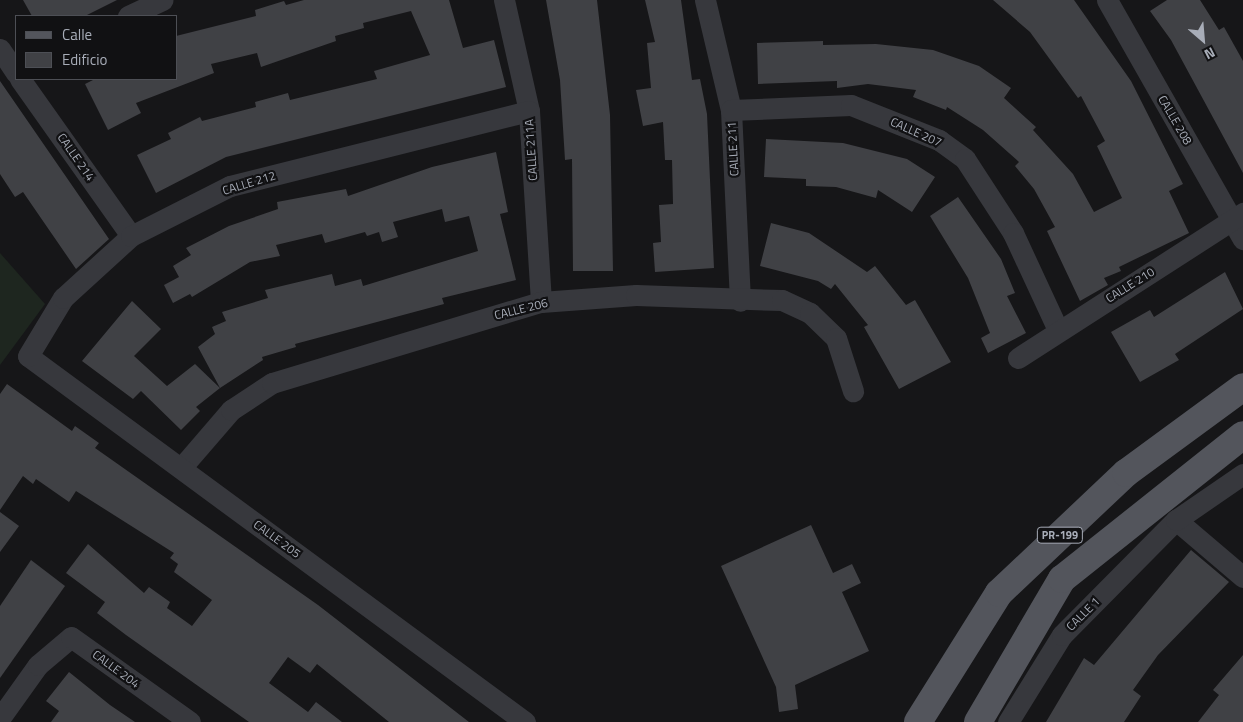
<!DOCTYPE html>
<style>
body{margin:0}
#map{position:relative;width:1243px;height:722px;overflow:hidden;background:#161618;font-family:"Titillium Web",sans-serif}
div>[style]{position:absolute}
.green>*{inset:0;background:#1e261f}
.building>*{inset:0;background:#404145}
.street>*{height:21px;margin:-10.5px;padding:0 10.5px;transform-origin:10.5px;border-radius:10.5px;background:#37383d}
.primary>*{height:28px;margin:-14px;padding:0 14px;transform-origin:14px;border-radius:14px;background:#53555c}
span{translate:-50% -50%;white-space:nowrap;text-align:center;line-height:1.15;-webkit-text-stroke:4.5px #111113;paint-order:stroke}
.shield-label span{padding:1px 4px;background:#111113;border:1px solid;border-radius:4px;-webkit-text-stroke-width:0}
.shield-label{font-size:11px;color:#a8adb8;font-weight:700}
.street-label{font-size:12px;color:#a8adb8}
.legend{position:absolute;left:15px;top:15px;width:162px;height:65px;box-sizing:border-box;background:#111113;border:1px solid #4d4f55;margin:0;padding:6px 9px;list-style:none;font-size:15px;color:#a8adb8}
.legend li{display:flex;align-items:center;gap:10px;height:25px}
.legend b{width:25px;border:1px solid #4d4f55}
.north{position:absolute;left:1178px;top:15px;width:50px;height:50px;-webkit-text-stroke:4px #111113;paint-order:stroke;rotate:153deg;font-size:14px;font-weight:700;line-height:20px;text-align:center;color:#a8adb8}
.north::after{content:'';display:block;margin:auto;width:18px;height:22px;background:#a8adb8;clip-path:polygon(50% 0,100% 100%,50% 72%,0 100%)}
</style>
<div id="map">
<div class="green">
<div style="clip-path:polygon(0 253px,45px 304px,0 365px)"></div>
</div>
<div class="building">
<div style="clip-path:polygon(23px 0,117px 0,85px 16px,32px 16px)"></div>
<div style="clip-path:polygon(304px 0,449px 0,463px 48px,494px 40px,506px 87px,226px 157px,156px 193px,137px 155px,171px 139px,168px 133px,200px 117px,202px 121px,256px 107px,255px 102px,288px 93px,290px 100px,377px 79px,374px 71px,430px 55px,411px 11px,363px 23px,364px 28px,335px 36px,336px 41px,261px 67px,257px 53px,211px 64px,214px 73px,136px 103px,141px 113px,108px 130px,85px 84px,95px 79px,176px 79px,176px 36px,256px 16px,255px 10px,284px 1px,286px 5px)"></div>
<div style="clip-path:polygon(546px 0,597px 0,610px 115px,613px 271px,573px 271px,572px 159px,565px 160px,560px 80px)"></div>
<div style="clip-path:polygon(645px 0,681px 0,692px 80px,700px 79px,707px 114px,714px 268px,655px 272px,653px 243px,661px 242px,659px 205px,673px 204px,672px 160px,665px 160px,663px 122px,643px 126px,636px 90px,651px 88px,647px 43px,655px 42px)"></div>
<div style="clip-path:polygon(993px 0,1074px 0,1131px 81px,1183px 184px,1169px 191px,1189px 233px,1119px 267px,1121px 271px,1104px 278px,1108px 285px,1080px 301px,1047px 231px,1055px 227px,1034px 189px,1015px 166px,1019px 162px,983px 130px,947px 107px,946px 110px,913px 97px,916px 90px,868px 84px,837px 88px,837px 81px,758px 84px,757px 43px,823px 41px,823px 45px,876px 44px,933px 50px,979px 66px,1011px 88px,1004px 98px,1036px 127px,1033px 130px,1073px 174px,1094px 212px,1122px 198px,1097px 146px,1105px 141px,1081px 96px,1078px 98px,1030px 32px)"></div>
<div style="clip-path:polygon(1167px 0,1200px 0,1219px 30px,1224px 27px,1243px 61px,1243px 173px,1171px 40px,1150px 11px)"></div>
<div style="clip-path:polygon(0 81px,109px 239px,76px 269px,23px 192px,15px 197px,0 174px)"></div>
<div style="clip-path:polygon(766px 139px,843px 143px,907px 159px,935px 177px,912px 212px,878px 190px,876px 198px,836px 187px,806px 186px,806px 179px,764px 177px)"></div>
<div style="clip-path:polygon(496px 152px,508px 212px,500px 214px,516px 280px,442px 298px,444px 304px,295px 344px,296px 347px,262px 357px,263px 360px,220px 388px,198px 347px,215px 334px,212px 327px,226px 321px,222px 312px,268px 298px,265px 290px,332px 274px,335px 286px,361px 279px,363px 286px,478px 251px,469px 216px,445px 222px,442px 209px,393px 222px,398px 237px,382px 242px,379px 232px,367px 236px,365px 232px,325px 243px,322px 234px,276px 245px,280px 256px,250px 262px,192px 297px,190px 294px,173px 303px,164px 285px,179px 277px,173px 266px,191px 255px,186px 248px,229px 226px,278px 209px,277px 202px,346px 189px,348px 196px,432px 167px)"></div>
<div style="clip-path:polygon(958px 197px,1001px 259px,1015px 293px,1007px 296px,1026px 333px,988px 353px,981px 338px,990px 333px,968px 278px,930px 216px)"></div>
<div style="clip-path:polygon(771px 223px,809px 233px,867px 272px,875px 266px,906px 305px,915px 300px,951px 362px,899px 389px,864px 327px,868px 325px,835px 284px,831px 289px,818px 281px,760px 266px)"></div>
<div style="clip-path:polygon(1225px 272px,1243px 309px,1175px 354px,1179px 360px,1140px 382px,1111px 332px,1150px 310px,1154px 317px)"></div>
<div style="clip-path:polygon(132px 301px,161px 329px,134px 356px,167px 386px,195px 364px,220px 388px,196px 407px,200px 411px,181px 430px,141px 391px,133px 399px,82px 361px)"></div>
<div style="clip-path:polygon(7px 384px,72px 431px,75px 426px,99px 443px,95px 448px,318px 605px,469px 722px,389px 722px,317px 664px,310px 673px,288px 657px,269px 683px,308px 712px,316px 702px,342px 722px,249px 722px,126px 635px,97px 613px,105px 602px,66px 573px,88px 544px,144px 593px,149px 587px,170px 602px,167px 608px,192px 626px,212px 600px,174px 572px,178px 564px,170px 558px,174px 553px,76px 491px,69px 502px,36px 479px,33px 484px,23px 476px,0 510px,0 394px)"></div>
<div style="clip-path:polygon(0 512px,19px 526px,0 552px)"></div>
<div style="clip-path:polygon(811px 525px,833px 573px,852px 564px,861px 583px,842px 592px,869px 651px,795px 685px,798px 709px,779px 712px,776px 687px,721px 566px)"></div>
<div style="clip-path:polygon(1191px 550px,1229px 582px,1158px 655px,1133px 690px,1141px 696px,1124px 722px,1046px 722px,1084px 658px,1094px 665px)"></div>
<div style="clip-path:polygon(31px 560px,65px 586px,0 678px,0 606px)"></div>
<div style="clip-path:polygon(1243px 655px,1243px 722px,1198px 722px,1219px 695px,1213px 690px)"></div>
<div style="clip-path:polygon(69px 672px,110px 705px,135px 722px,51px 722px,59px 711px,46px 701px)"></div>
</div>
<div class="street">
<div style="left:504px;top:0;width:114px;rotate:77.3deg"></div>
<div style="left:529px;top:111px;width:191px;rotate:86.4deg"></div>
<div style="left:705px;top:0;width:113px;rotate:76.7deg"></div>
<div style="left:731px;top:110px;width:191px;rotate:87.3deg"></div>
<div style="left:1107px;top:0;width:275px;rotate:60.4deg"></div>
<div style="left:128px;top:16px;width:38px;rotate:-25deg"></div>
<div style="left:0;top:49px;width:29px;rotate:56deg"></div>
<div style="left:20px;top:79px;width:192px;rotate:54.7deg"></div>
<div style="left:731px;top:110px;width:120px;rotate:-2.4deg"></div>
<div style="left:851px;top:105px;width:95px;rotate:21.7deg"></div>
<div style="left:939px;top:140px;width:32px;rotate:36deg"></div>
<div style="left:965px;top:159px;width:88px;rotate:57deg"></div>
<div style="left:1013px;top:233px;width:107px;rotate:65.1deg"></div>
<div style="left:1018px;top:358px;width:268px;rotate:-32.8deg"></div>
<div style="left:181px;top:468px;width:77px;rotate:-49.2deg"></div>
<div style="left:231px;top:410px;width:49px;rotate:-33.4deg"></div>
<div style="left:272px;top:383px;width:281px;rotate:-16.8deg"></div>
<div style="left:541px;top:302px;width:95px;rotate:-4.2deg"></div>
<div style="left:636px;top:295px;width:146px;rotate:2deg"></div>
<div style="left:782px;top:300px;width:31px;rotate:25deg"></div>
<div style="left:810px;top:313px;width:36px;rotate:44deg"></div>
<div style="left:836px;top:338px;width:56px;rotate:72.2deg"></div>
<div style="left:1176px;top:520px;width:88px;rotate:40.4deg"></div>
<div style="left:0;top:718px;width:65px;rotate:-54.4deg"></div>
<div style="left:38px;top:665px;width:43px;rotate:-40.3deg"></div>
<div style="left:71px;top:637px;width:146px;rotate:35.5deg"></div>
<div style="left:525px;top:722px;width:617px;rotate:-143.63deg"></div>
<div style="left:28px;top:356px;width:68px;rotate:-58.9deg"></div>
<div style="left:63px;top:298px;width:92px;rotate:-42.4deg"></div>
<div style="left:131px;top:236px;width:111px;rotate:-26.8deg"></div>
<div style="left:230px;top:186px;width:308px;rotate:-14.1deg"></div>
<div style="left:1008px;top:722px;width:102px;rotate:-58.2deg"></div>
<div style="left:1062px;top:635px;width:162px;rotate:-45.3deg"></div>
<div style="left:1176px;top:520px;width:81px;rotate:-34.5deg"></div>
</div>
<div class="primary">
<div style="left:918px;top:722px;width:152px;rotate:-57.9deg"></div>
<div style="left:999px;top:593px;width:175px;rotate:-43.4deg"></div>
<div style="left:1126px;top:473px;width:145px;rotate:-36.3deg"></div>
<div style="left:978px;top:722px;width:166px;rotate:-59.6deg"></div>
<div style="left:1062px;top:579px;width:231px;rotate:-38.5deg"></div>
</div>
<div class="shield-label">
<span style="left:1060px;top:535px">PR-199</span>
</div>
<div class="street-label">
<span style="left:1175px;top:120px;rotate:60deg">CALLE 208</span>
<span style="left:916px;top:132px;rotate:24deg">CALLE 207</span>
<span style="left:733px;top:149px;rotate:-93deg">CALLE 211</span>
<span style="left:531px;top:150px;rotate:-94deg">CALLE 211A</span>
<span style="left:76px;top:157px;rotate:55deg">CALLE 214</span>
<span style="left:249px;top:183px;rotate:-17deg">CALLE 212</span>
<span style="left:1130px;top:285px;rotate:-32deg">CALLE 210</span>
<span style="left:521px;top:309px;rotate:-14deg">CALLE 206</span>
<span style="left:277px;top:539px;rotate:36deg">CALLE 205</span>
<span style="left:1083px;top:614px;rotate:-45deg">CALLE 1</span>
<span style="left:116px;top:669px;rotate:36deg">CALLE 204</span>
</div>
<ul class="legend">
<li><b style="height:6px;background:#53555c"></b>Calle</li>
<li><b style="height:14px;background:#404145"></b>Edificio</li>
</ul>
<div class="north">N</div>
</div>
